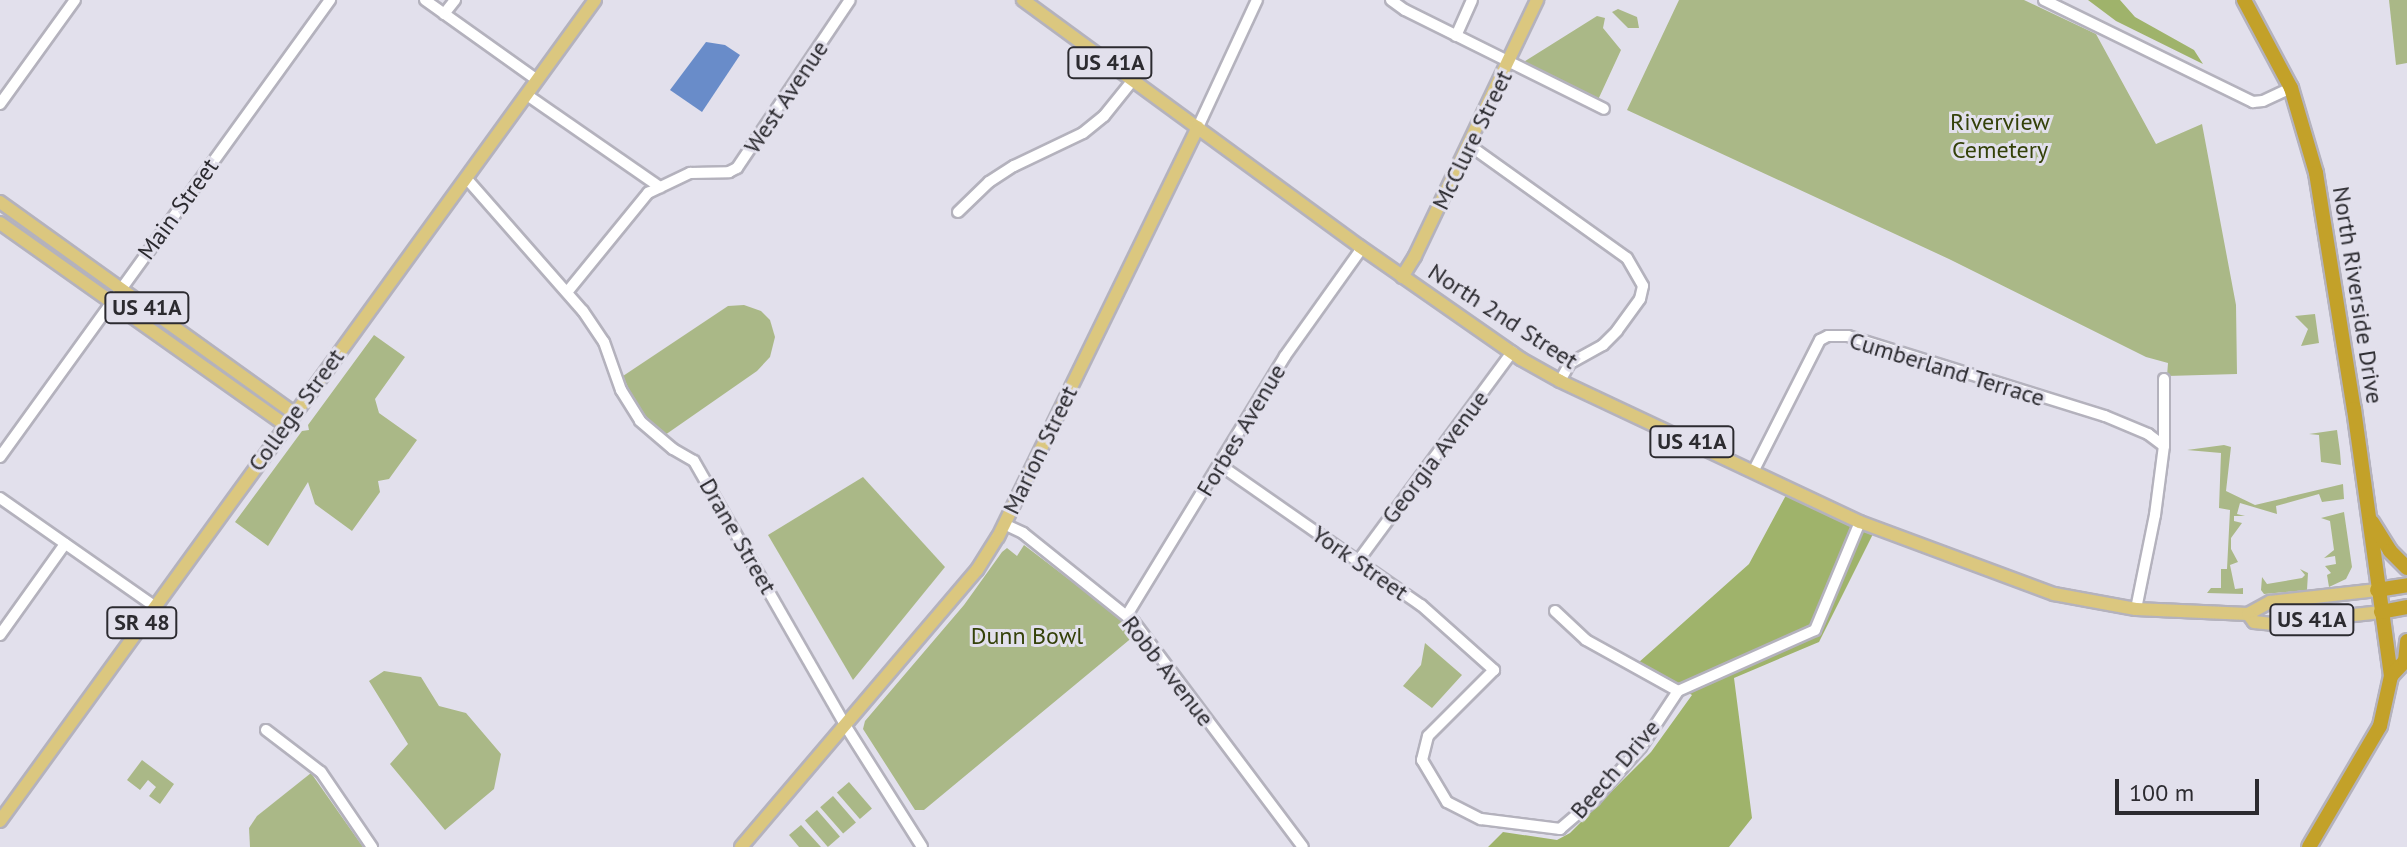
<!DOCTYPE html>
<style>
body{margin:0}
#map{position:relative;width:2407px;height:847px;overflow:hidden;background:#e2e0ec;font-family:"PT Sans",sans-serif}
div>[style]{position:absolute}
.green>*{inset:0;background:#aab887;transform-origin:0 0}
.forest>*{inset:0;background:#9fb36b}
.water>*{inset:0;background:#698cc9}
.roads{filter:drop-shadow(2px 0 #b4b2bd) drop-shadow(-2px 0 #b4b2bd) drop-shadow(0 2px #b4b2bd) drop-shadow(0 -2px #b4b2bd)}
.minor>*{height:10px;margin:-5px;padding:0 5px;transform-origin:5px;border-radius:5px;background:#fff}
.major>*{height:12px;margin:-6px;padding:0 6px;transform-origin:6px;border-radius:6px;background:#dbc77f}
.highway>*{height:14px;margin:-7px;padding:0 7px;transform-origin:7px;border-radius:7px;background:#c3a129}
span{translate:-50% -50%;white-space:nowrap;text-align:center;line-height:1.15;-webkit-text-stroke:6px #e2e0ec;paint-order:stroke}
.shield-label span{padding:2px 6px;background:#e2e0ec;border:2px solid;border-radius:6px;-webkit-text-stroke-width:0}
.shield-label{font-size:22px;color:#2c2b30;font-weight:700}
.street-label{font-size:24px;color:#2c2b30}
.park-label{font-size:24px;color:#344109}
.scale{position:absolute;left:2115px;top:779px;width:144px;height:36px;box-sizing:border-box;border:4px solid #2c2b30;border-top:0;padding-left:10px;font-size:24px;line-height:28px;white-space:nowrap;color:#2c2b30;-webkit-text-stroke:6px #e2e0ec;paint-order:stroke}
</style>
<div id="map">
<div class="green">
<div style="clip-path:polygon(1679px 0,2024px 0,2096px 34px,2156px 144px,2202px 124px,2236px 305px,2237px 374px,2167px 376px,2168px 363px,2146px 357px,1949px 259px,1627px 110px)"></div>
<div style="clip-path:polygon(2389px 0,2407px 0,2407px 63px,2396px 65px)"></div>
<div style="clip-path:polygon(1618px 9px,1637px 17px,1639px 28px,1628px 28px,1612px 12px)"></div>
<div style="clip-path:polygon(1597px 16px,1605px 18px,1603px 28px,1621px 50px,1597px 102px,1522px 63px)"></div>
<div style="clip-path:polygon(744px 305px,761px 311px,770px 320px,775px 337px,770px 357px,757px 371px,665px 435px,637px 408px,623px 376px,728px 306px)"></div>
<div style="clip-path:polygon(2315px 314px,2319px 343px,2301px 346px,2308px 329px,2295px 316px)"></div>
<div style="clip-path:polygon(374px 335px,405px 357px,375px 399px,379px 413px,417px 440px,389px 479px,378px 481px,380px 492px,352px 531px,315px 504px,308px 482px,268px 546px,235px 522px,302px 431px,309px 430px,308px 425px)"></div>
<div style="clip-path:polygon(2337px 430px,2340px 452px,2341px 465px,2321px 462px,2319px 435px,2309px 434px)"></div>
<div style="clip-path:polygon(2224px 445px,2231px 447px,2226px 491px,2255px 505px,2343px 484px,2344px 499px,2322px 502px,2319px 494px,2276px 506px,2277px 514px,2240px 503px,2237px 514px,2245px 516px,2234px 516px,2234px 521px,2242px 523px,2231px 538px,2231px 549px,2238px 562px,2230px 565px,2235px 589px,2243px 588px,2243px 594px,2207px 593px,2211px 588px,2221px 588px,2221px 569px,2227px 569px,2230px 510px,2219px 508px,2221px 453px,2187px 450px)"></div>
<div style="clip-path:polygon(863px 477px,945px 567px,853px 680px,768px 535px)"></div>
<div style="clip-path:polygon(2344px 512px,2352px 567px,2346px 579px,2329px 587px,2327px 575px,2331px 573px,2325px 566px,2336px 564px,2335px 556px,2324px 558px,2334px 550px,2330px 521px,2321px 518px)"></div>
<div style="clip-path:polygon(1024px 545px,1121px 619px,1134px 636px,924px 810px,915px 810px,863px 729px,865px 721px,964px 605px,1002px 552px,1007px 548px,1017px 556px)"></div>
<div style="clip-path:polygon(2300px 569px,2308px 573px,2307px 590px,2264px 594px,2261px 590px,2262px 577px,2267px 584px,2302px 578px,2305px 575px)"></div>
<div style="clip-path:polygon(1425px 643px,1462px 675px,1432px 708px,1403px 686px,1421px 665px)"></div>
<div style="clip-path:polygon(384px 671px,421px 677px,439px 706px,466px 713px,501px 754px,494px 789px,445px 830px,390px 764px,408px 744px,369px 681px)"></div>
<div style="clip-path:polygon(142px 760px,174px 784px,160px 804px,149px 796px,156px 787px,148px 780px,140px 790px,127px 780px)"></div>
<div style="clip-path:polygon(311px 773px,363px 847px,250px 847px,249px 828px,257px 816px)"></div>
<div style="left:849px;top:782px;width:35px;height:16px;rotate:49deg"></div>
<div style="left:833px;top:796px;width:35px;height:17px;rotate:49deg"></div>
<div style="left:817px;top:810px;width:35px;height:16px;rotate:49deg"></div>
<div style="clip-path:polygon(801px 825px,821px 847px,799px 847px,789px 835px)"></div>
</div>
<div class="forest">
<div style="clip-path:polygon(2088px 0,2120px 0,2135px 17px,2194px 50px,2203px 64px,2116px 21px)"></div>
<div style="clip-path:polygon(1792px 484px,1877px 526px,1819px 642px,1734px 678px,1752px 818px,1729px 847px,1488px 847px,1503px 832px,1557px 840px,1570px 833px,1651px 752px,1692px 695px,1638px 663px,1749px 564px)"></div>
</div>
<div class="water">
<div style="clip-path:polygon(706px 42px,725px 45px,740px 55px,702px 112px,670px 90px)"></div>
</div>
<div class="roads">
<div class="minor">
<div style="left:425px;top:0;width:138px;rotate:35.5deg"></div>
<div style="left:1391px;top:0;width:17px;rotate:36deg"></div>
<div style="left:1405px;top:10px;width:222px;rotate:26.4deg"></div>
<div style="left:2044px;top:0;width:233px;rotate:26deg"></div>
<div style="left:2253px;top:102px;width:10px;rotate:-6deg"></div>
<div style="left:2263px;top:101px;width:31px;rotate:-25deg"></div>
<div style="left:444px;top:14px;width:18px;rotate:-52deg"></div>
<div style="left:1456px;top:36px;width:39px;rotate:-66deg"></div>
<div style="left:527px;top:95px;width:162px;rotate:34.7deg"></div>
<div style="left:0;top:104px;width:128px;rotate:-54.2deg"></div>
<div style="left:1198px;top:127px;width:140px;rotate:-65.1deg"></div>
<div style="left:1469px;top:145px;width:194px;rotate:35.6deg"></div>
<div style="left:1627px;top:258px;width:32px;rotate:60deg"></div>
<div style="left:1643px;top:286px;width:13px;rotate:103deg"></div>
<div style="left:1640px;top:299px;width:39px;rotate:126deg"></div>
<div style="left:1617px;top:331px;width:20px;rotate:135deg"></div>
<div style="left:1603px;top:345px;width:38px;rotate:151deg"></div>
<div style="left:1570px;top:363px;width:21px;rotate:119deg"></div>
<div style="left:466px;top:178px;width:177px;rotate:48.7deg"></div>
<div style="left:583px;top:311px;width:37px;rotate:56deg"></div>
<div style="left:604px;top:342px;width:51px;rotate:70.5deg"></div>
<div style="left:621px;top:390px;width:36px;rotate:58deg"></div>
<div style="left:640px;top:421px;width:43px;rotate:40.3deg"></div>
<div style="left:673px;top:449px;width:24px;rotate:30deg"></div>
<div style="left:694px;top:461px;width:304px;rotate:60.2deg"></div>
<div style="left:845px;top:725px;width:144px;rotate:57.7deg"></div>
<div style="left:958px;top:212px;width:43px;rotate:-44.1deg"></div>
<div style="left:989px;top:182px;width:30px;rotate:-33deg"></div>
<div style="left:1014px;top:166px;width:76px;rotate:-25.6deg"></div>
<div style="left:1083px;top:133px;width:27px;rotate:-39deg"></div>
<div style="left:1104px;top:116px;width:46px;rotate:-51.1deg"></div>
<div style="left:568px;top:291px;width:127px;rotate:-50.8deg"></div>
<div style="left:648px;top:193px;width:47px;rotate:-25.5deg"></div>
<div style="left:690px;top:173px;width:39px;rotate:-1deg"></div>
<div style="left:729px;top:172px;width:9px;rotate:-27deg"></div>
<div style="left:737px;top:168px;width:202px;rotate:-56.1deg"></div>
<div style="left:0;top:457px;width:564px;rotate:-54.17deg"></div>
<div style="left:1220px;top:465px;width:245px;rotate:34.9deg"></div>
<div style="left:1421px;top:605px;width:98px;rotate:41.7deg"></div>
<div style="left:1494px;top:670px;width:93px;rotate:135deg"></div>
<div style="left:1428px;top:736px;width:25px;rotate:104deg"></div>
<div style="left:1422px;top:760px;width:49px;rotate:59.2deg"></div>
<div style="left:1447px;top:802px;width:38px;rotate:27deg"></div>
<div style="left:1481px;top:819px;width:80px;rotate:7.2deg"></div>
<div style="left:1560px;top:829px;width:45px;rotate:-40.5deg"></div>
<div style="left:1594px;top:800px;width:71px;rotate:-48.4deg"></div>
<div style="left:1641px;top:747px;width:67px;rotate:-56.5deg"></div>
<div style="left:1678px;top:691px;width:150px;rotate:-24deg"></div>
<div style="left:1815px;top:630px;width:117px;rotate:-67.4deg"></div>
<div style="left:1754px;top:470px;width:146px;rotate:-63.1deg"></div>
<div style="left:1820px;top:340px;width:9px;rotate:-27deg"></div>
<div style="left:1828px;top:336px;width:20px"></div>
<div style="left:1848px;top:336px;width:269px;rotate:17.3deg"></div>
<div style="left:2105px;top:416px;width:47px;rotate:22.7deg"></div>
<div style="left:2148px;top:434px;width:20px;rotate:37deg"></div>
<div style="left:0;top:498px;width:188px;rotate:35deg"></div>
<div style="left:1004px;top:524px;width:21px;rotate:25deg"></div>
<div style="left:1023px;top:533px;width:142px;rotate:38.7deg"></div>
<div style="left:1134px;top:622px;width:281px;rotate:53.1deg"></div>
<div style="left:1358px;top:561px;width:260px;rotate:-53.6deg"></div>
<div style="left:2136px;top:609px;width:96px;rotate:-78.6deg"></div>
<div style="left:2155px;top:515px;width:70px;rotate:-82.6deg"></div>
<div style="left:2164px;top:446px;width:67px;rotate:-90deg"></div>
<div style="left:1555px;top:611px;width:42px;rotate:43.1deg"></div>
<div style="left:1586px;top:640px;width:105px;rotate:29deg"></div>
<div style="left:1127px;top:615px;width:303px;rotate:-58.6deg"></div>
<div style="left:1285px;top:356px;width:133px;rotate:-54.5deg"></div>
<div style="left:0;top:635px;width:112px;rotate:-54.5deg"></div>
<div style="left:266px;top:730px;width:69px;rotate:37.4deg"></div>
<div style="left:321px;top:772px;width:91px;rotate:55.8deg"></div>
</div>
<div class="major">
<div style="left:1023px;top:0;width:416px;rotate:36.2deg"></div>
<div style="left:1359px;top:246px;width:198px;rotate:34.9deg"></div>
<div style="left:1521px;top:359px;width:45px;rotate:29.4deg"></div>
<div style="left:1560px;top:381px;width:331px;rotate:25.2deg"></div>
<div style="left:1860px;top:522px;width:207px;rotate:20.4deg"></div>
<div style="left:2054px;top:594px;width:83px;rotate:10.4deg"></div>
<div style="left:2136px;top:609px;width:112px;rotate:2.6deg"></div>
<div style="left:2248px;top:614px;width:25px;rotate:-29deg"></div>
<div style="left:2270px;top:602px;width:108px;rotate:-6.4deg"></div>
<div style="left:0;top:202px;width:362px;rotate:35.7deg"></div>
<div style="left:0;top:223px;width:349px;rotate:35.3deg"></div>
<div style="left:1402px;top:277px;width:25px;rotate:-58deg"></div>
<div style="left:1415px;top:256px;width:284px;rotate:-64.5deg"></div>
<div style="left:2248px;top:614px;width:10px;rotate:53deg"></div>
<div style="left:2254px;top:622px;width:18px;rotate:6deg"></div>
<div style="left:2272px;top:624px;width:110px;rotate:-6.3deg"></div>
<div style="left:0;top:821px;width:1014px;rotate:-54.07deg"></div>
<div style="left:741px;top:847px;width:364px;rotate:-49.6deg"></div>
<div style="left:977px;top:570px;width:39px;rotate:-58deg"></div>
<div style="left:998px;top:537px;width:456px;rotate:-64deg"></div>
</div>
<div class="highway">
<div style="left:2244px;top:0;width:100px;rotate:61.9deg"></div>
<div style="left:2291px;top:88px;width:89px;rotate:73.6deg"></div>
<div style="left:2316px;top:173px;width:239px;rotate:80.9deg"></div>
<div style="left:2354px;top:409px;width:270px;rotate:82.1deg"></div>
<div style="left:2391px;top:676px;width:51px;rotate:102.4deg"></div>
<div style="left:2380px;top:726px;width:140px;rotate:120.4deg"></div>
<div style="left:2372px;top:522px;width:34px;rotate:58deg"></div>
<div style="left:2390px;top:551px;width:24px;rotate:45deg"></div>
<div style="left:2377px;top:590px;width:30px;rotate:-9deg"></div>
<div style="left:2381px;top:612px;width:26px;rotate:-11deg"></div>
<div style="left:2391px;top:676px;width:21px;rotate:-47deg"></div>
<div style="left:2405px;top:661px;width:20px;rotate:-84deg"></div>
</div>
</div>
<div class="shield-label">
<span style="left:1110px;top:63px">US 41A</span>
<span style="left:147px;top:308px">US 41A</span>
<span style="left:1692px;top:442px">US 41A</span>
<span style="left:2312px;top:620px">US 41A</span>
<span style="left:142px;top:623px">SR 48</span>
</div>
<div class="street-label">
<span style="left:786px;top:97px;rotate:-56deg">West Avenue</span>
<span style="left:1472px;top:140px;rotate:-64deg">McClure Street</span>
<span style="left:178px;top:209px;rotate:-54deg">Main Street</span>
<span style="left:2358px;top:295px;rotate:81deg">North Riverside Drive</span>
<span style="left:1503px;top:316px;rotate:33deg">North 2nd Street</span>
<span style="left:1947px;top:369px;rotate:17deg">Cumberland Terrace</span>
<span style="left:296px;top:410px;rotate:-54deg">College Street</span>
<span style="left:1241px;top:430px;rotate:-59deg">Forbes Avenue</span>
<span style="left:1040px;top:450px;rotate:-64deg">Marion Street</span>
<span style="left:1435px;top:457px;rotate:-53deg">Georgia Avenue</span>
<span style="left:738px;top:536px;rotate:60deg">Drane Street</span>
<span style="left:1360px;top:563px;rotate:35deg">York Street</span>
<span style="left:1168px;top:671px;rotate:52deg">Robb Avenue</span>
<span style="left:1615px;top:769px;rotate:-49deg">Beech Drive</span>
</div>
<div class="park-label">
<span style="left:2000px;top:136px">Riverview<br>Cemetery</span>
<span style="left:1027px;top:636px">Dunn Bowl</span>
</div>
<div class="scale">100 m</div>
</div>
